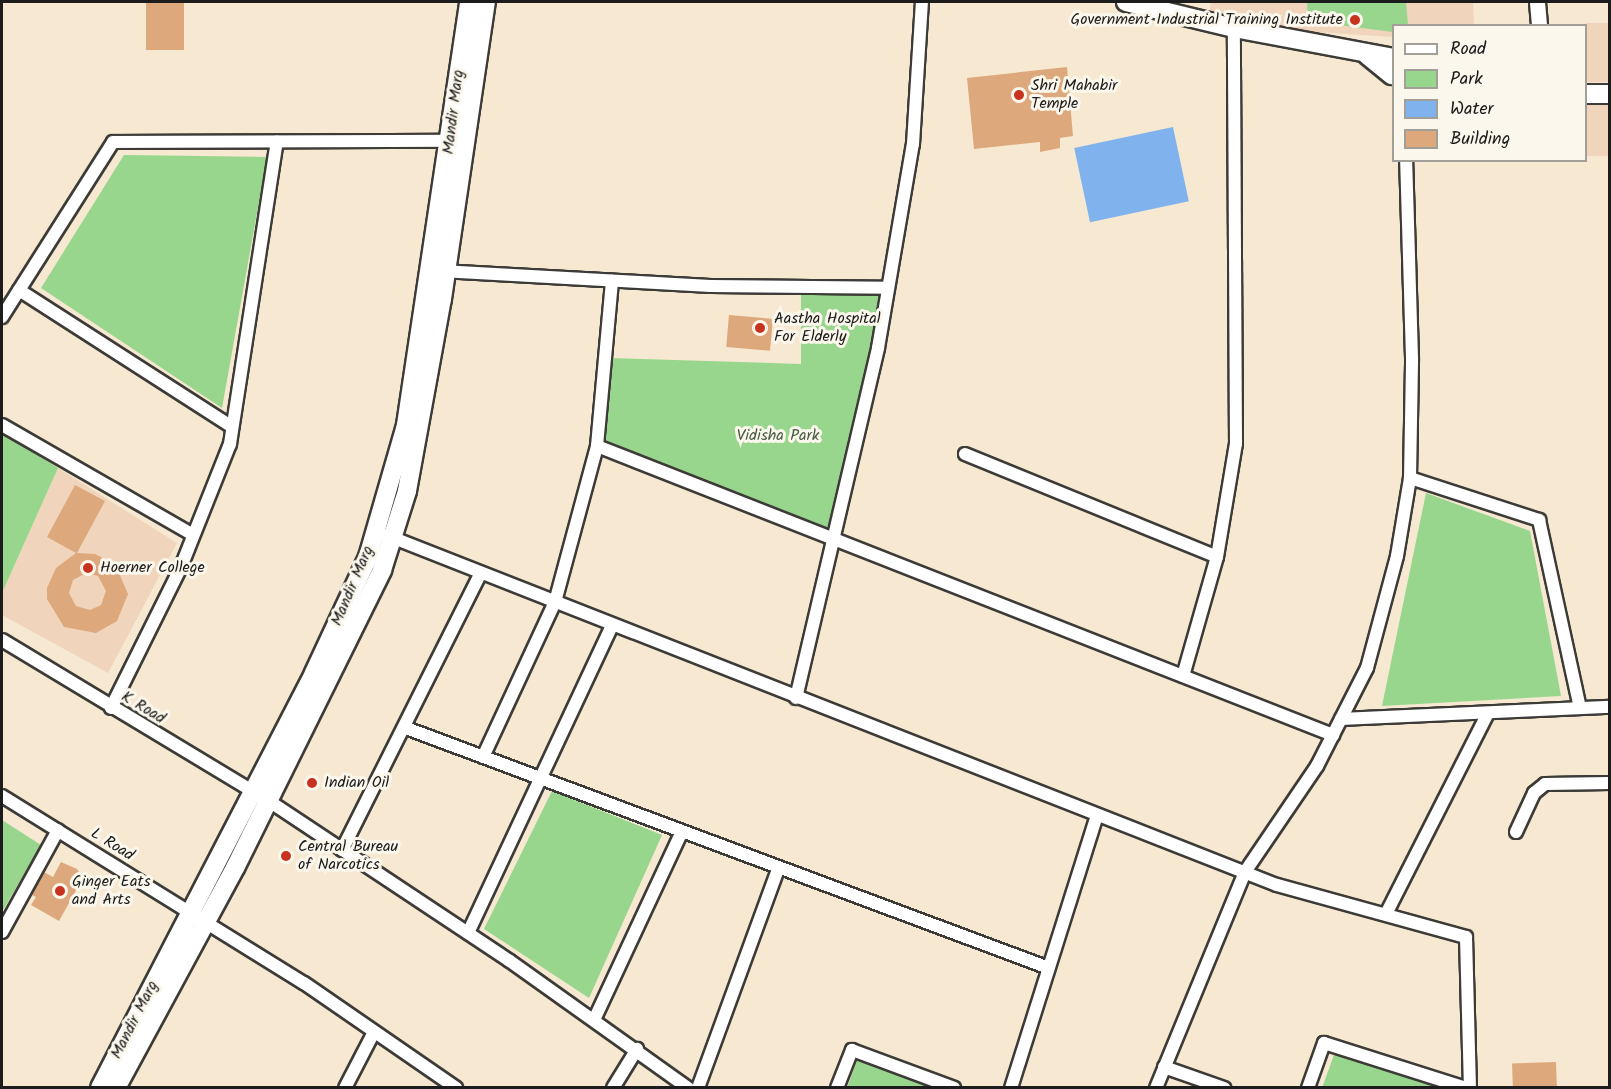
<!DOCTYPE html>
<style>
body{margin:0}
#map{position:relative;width:1611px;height:1089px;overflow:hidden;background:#f6e8d1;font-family:Kalam,sans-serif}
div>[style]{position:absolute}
.built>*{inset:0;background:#f0d5bc;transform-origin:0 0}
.green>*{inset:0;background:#97d68c}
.water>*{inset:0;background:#80b3ed;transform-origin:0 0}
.building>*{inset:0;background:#dda97c;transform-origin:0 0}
.roads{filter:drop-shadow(2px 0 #3d3b37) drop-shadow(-2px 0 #3d3b37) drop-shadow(0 2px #3d3b37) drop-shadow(0 -2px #3d3b37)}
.minor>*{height:12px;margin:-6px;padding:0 6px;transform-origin:6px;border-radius:6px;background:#fff}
.tertiary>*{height:15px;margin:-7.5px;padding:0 7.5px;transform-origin:7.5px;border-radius:7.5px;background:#fff}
.secondary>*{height:18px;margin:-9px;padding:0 9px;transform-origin:9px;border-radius:9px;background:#fff}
.dots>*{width:16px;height:16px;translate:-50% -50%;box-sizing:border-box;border:3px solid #fbf7ec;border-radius:50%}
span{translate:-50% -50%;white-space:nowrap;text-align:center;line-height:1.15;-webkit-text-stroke:6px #fbf7ec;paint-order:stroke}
.poi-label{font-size:16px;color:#1c1c1c}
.right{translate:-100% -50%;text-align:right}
.left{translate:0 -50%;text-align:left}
.street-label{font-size:16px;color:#1c1c1c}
.park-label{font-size:16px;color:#475d43}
.frame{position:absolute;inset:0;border:3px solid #1c1c1c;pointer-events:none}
.legend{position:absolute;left:1392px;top:24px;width:195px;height:138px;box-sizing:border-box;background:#fbf7ec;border:2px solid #a29f99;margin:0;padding:8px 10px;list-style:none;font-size:18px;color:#1c1c1c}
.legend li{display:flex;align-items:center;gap:12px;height:30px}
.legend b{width:30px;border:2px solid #a29f99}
</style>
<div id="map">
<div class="built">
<div style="clip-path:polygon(1211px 2px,1473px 2px,1474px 25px,1394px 26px,1393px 37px,1283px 30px,1209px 14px)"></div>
<div style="left:1609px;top:23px;width:59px;height:23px;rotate:90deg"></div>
<div style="left:1609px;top:101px;width:55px;height:23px;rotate:90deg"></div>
<div style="clip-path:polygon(58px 468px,177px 543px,108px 673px,2px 615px,2px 593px)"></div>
</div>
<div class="green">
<div style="clip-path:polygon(1307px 2px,1406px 2px,1408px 25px,1394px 26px,1393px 32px,1308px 21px)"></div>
<div style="clip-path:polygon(124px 155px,267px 157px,222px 408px,41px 288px)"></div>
<div style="clip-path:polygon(801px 292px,882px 292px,832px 534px,601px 443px,610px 358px,801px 364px)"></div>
<div style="clip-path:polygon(2px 433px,58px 468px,2px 593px)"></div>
<div style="clip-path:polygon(1426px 493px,1530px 531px,1561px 696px,1382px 706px)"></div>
<div style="clip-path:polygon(552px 791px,662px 835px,589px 998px,484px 929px)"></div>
<div style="clip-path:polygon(2px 820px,41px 845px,2px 912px)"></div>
<div style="clip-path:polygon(1335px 1052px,1444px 1087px,1322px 1088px)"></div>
<div style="clip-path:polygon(858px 1058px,933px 1087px,847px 1088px)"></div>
</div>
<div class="water">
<div style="left:1173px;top:127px;width:76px;height:101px;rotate:78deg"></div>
</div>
<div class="building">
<div style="left:146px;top:2px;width:38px;height:48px"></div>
<div style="clip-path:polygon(1067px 67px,1073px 136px,1060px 138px,1060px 148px,1040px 152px,1040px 142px,974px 149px,967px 78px)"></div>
<div style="left:729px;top:315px;width:44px;height:32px;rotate:5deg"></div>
<div style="clip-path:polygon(evenodd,75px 485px,105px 501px,77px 553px,95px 554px,115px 564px,128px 594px,117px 621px,96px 633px,64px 627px,47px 599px,47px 588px,56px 568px,76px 553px,47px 537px,75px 485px,86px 573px,98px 576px,106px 591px,101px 605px,90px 610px,76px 606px,69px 593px,73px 580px,86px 573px)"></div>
<div style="clip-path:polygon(61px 862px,77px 869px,83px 878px,59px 921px,31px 905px,36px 897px,32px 895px,44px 872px,53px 877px)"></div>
<div style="left:1556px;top:1062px;width:26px;height:44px;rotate:88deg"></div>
</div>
<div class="roads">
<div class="minor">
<div style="left:441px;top:271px;width:270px;rotate:3.2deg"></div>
<div style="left:711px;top:286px;width:177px;rotate:0.6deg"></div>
<div style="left:19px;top:290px;width:253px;rotate:32.7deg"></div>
<div style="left:2px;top:317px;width:207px;rotate:-57.6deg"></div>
<div style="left:113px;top:142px;width:340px;rotate:-0.2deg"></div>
<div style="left:2px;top:425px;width:220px;rotate:29.9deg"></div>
<div style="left:597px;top:446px;width:791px;rotate:21.44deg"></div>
<div style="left:965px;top:454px;width:272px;rotate:22.2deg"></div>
<div style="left:1410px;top:478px;width:136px;rotate:18deg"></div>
<div style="left:1539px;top:520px;width:192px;rotate:77.7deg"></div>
<div style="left:386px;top:535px;width:957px;rotate:21.45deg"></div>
<div style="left:1277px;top:885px;width:196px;rotate:15.4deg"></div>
<div style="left:1466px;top:937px;width:151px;rotate:88.5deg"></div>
<div style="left:2px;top:640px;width:312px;rotate:31.1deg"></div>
<div style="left:269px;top:801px;width:289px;rotate:33.6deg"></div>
<div style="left:510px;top:961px;width:219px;rotate:35.5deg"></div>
<div style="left:1183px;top:676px;width:124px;rotate:-74.1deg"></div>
<div style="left:1217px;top:557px;width:115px;rotate:-80.5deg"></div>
<div style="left:1236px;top:444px;width:416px;rotate:-90.3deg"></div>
<div style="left:796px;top:698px;width:359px;rotate:-76.8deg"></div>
<div style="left:878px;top:348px;width:207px;rotate:-80.3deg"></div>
<div style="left:913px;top:144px;width:142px;rotate:-86.4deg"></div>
<div style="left:111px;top:708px;width:157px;rotate:-63.6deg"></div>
<div style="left:181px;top:567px;width:132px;rotate:-68.3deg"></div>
<div style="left:230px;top:444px;width:306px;rotate:-81.2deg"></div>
<div style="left:1341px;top:719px;width:269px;rotate:-2.6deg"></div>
<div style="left:406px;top:728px;width:686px;rotate:20.47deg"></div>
<div style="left:483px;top:757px;width:171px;rotate:-65.1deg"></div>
<div style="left:555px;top:602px;width:162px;rotate:-74.9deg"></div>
<div style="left:597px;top:446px;width:166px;rotate:-84.8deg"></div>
<div style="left:2px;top:796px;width:355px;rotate:31.8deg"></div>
<div style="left:304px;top:983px;width:185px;rotate:34.6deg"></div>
<div style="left:1516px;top:832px;width:43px;rotate:-65.2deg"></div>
<div style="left:1534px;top:793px;width:14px;rotate:-39deg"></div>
<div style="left:1545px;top:784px;width:65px;rotate:-0.9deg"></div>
<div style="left:342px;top:850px;width:310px;rotate:-63.4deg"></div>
<div style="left:1386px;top:914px;width:225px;rotate:-63.1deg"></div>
<div style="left:2px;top:932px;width:116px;rotate:-61.2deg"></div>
<div style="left:468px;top:933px;width:340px;rotate:-64.9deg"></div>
<div style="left:594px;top:1020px;width:208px;rotate:-65deg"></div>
<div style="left:1164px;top:1067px;width:64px;rotate:19.3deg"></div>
<div style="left:345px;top:1088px;width:63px;rotate:-62.6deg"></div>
<div style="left:613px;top:1088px;width:46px;rotate:-58.4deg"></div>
<div style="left:698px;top:1088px;width:235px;rotate:-69.9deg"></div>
<div style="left:837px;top:1088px;width:41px;rotate:-68.5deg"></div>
<div style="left:852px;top:1050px;width:109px;rotate:20.4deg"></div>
<div style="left:1011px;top:1088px;width:286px;rotate:-72.5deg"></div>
<div style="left:1156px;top:1088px;width:234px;rotate:-67.6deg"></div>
<div style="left:1245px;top:872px;width:128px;rotate:-55.8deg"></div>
<div style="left:1317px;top:766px;width:110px;rotate:-63deg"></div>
<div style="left:1367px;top:668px;width:116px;rotate:-75deg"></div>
<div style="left:1397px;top:556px;width:79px;rotate:-80.5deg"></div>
<div style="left:1410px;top:478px;width:120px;rotate:-89deg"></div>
<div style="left:1412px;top:358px;width:198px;rotate:-91.7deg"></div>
<div style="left:1308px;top:1088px;width:48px;rotate:-70.4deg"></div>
<div style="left:1324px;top:1043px;width:149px;rotate:17.6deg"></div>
</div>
<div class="tertiary">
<div style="left:1537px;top:2px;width:24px;rotate:85deg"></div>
</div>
<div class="secondary">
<div style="left:1126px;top:2px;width:111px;rotate:13.5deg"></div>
<div style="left:1234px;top:28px;width:163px;rotate:10.6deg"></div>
<div style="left:1367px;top:55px;width:32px;rotate:39deg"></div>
<div style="left:1586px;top:94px;width:24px"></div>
<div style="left:100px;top:1088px;width:467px;rotate:-62.7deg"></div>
<div style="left:314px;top:673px;width:128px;rotate:-65deg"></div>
<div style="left:368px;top:557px;width:137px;rotate:-73.9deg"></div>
<div style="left:406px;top:425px;width:428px;rotate:-81.5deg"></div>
<div style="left:116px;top:1088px;width:252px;rotate:-61.6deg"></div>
<div style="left:236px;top:866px;width:330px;rotate:-63.7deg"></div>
<div style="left:382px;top:570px;width:83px;rotate:-72.4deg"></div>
<div style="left:407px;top:491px;width:195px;rotate:-79.7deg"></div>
<div style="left:442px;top:299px;width:300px;rotate:-81.6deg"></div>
</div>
</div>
<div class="dots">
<div style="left:1355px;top:20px;background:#c8321e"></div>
<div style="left:1019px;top:95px;background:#c8321e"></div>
<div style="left:760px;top:328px;background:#c8321e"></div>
<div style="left:88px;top:568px;background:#c8321e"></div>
<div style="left:312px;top:783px;background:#c8321e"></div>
<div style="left:286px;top:856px;background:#c8321e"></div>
<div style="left:60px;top:891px;background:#c8321e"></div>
</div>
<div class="poi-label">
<span class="right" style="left:1343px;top:20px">Government Industrial Training Institute</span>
<span class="left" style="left:1031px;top:95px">Shri Mahabir<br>Temple</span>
<span class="left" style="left:774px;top:328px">Aastha Hospital<br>For Elderly</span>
<span class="left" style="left:100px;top:568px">Hoerner College</span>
<span class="left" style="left:324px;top:783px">Indian Oil</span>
<span class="left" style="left:298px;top:856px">Central Bureau<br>of Narcotics</span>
<span class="left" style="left:72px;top:891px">Ginger Eats<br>and Arts</span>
</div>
<div class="street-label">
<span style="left:454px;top:112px;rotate:-83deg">Mandir Marg</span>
<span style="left:353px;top:586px;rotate:-67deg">Mandir Marg</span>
<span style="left:143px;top:708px;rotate:31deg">K Road</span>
<span style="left:112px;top:845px;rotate:32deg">L Road</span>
<span style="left:135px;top:1020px;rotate:-63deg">Mandir Marg</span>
</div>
<div class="park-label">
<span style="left:778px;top:436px">Vidisha Park</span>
</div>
<div class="frame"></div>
<ul class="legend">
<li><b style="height:8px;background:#fff"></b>Road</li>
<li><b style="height:16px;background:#97d68c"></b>Park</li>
<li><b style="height:16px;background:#80b3ed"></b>Water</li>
<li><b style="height:16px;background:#dda97c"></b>Building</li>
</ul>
</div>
